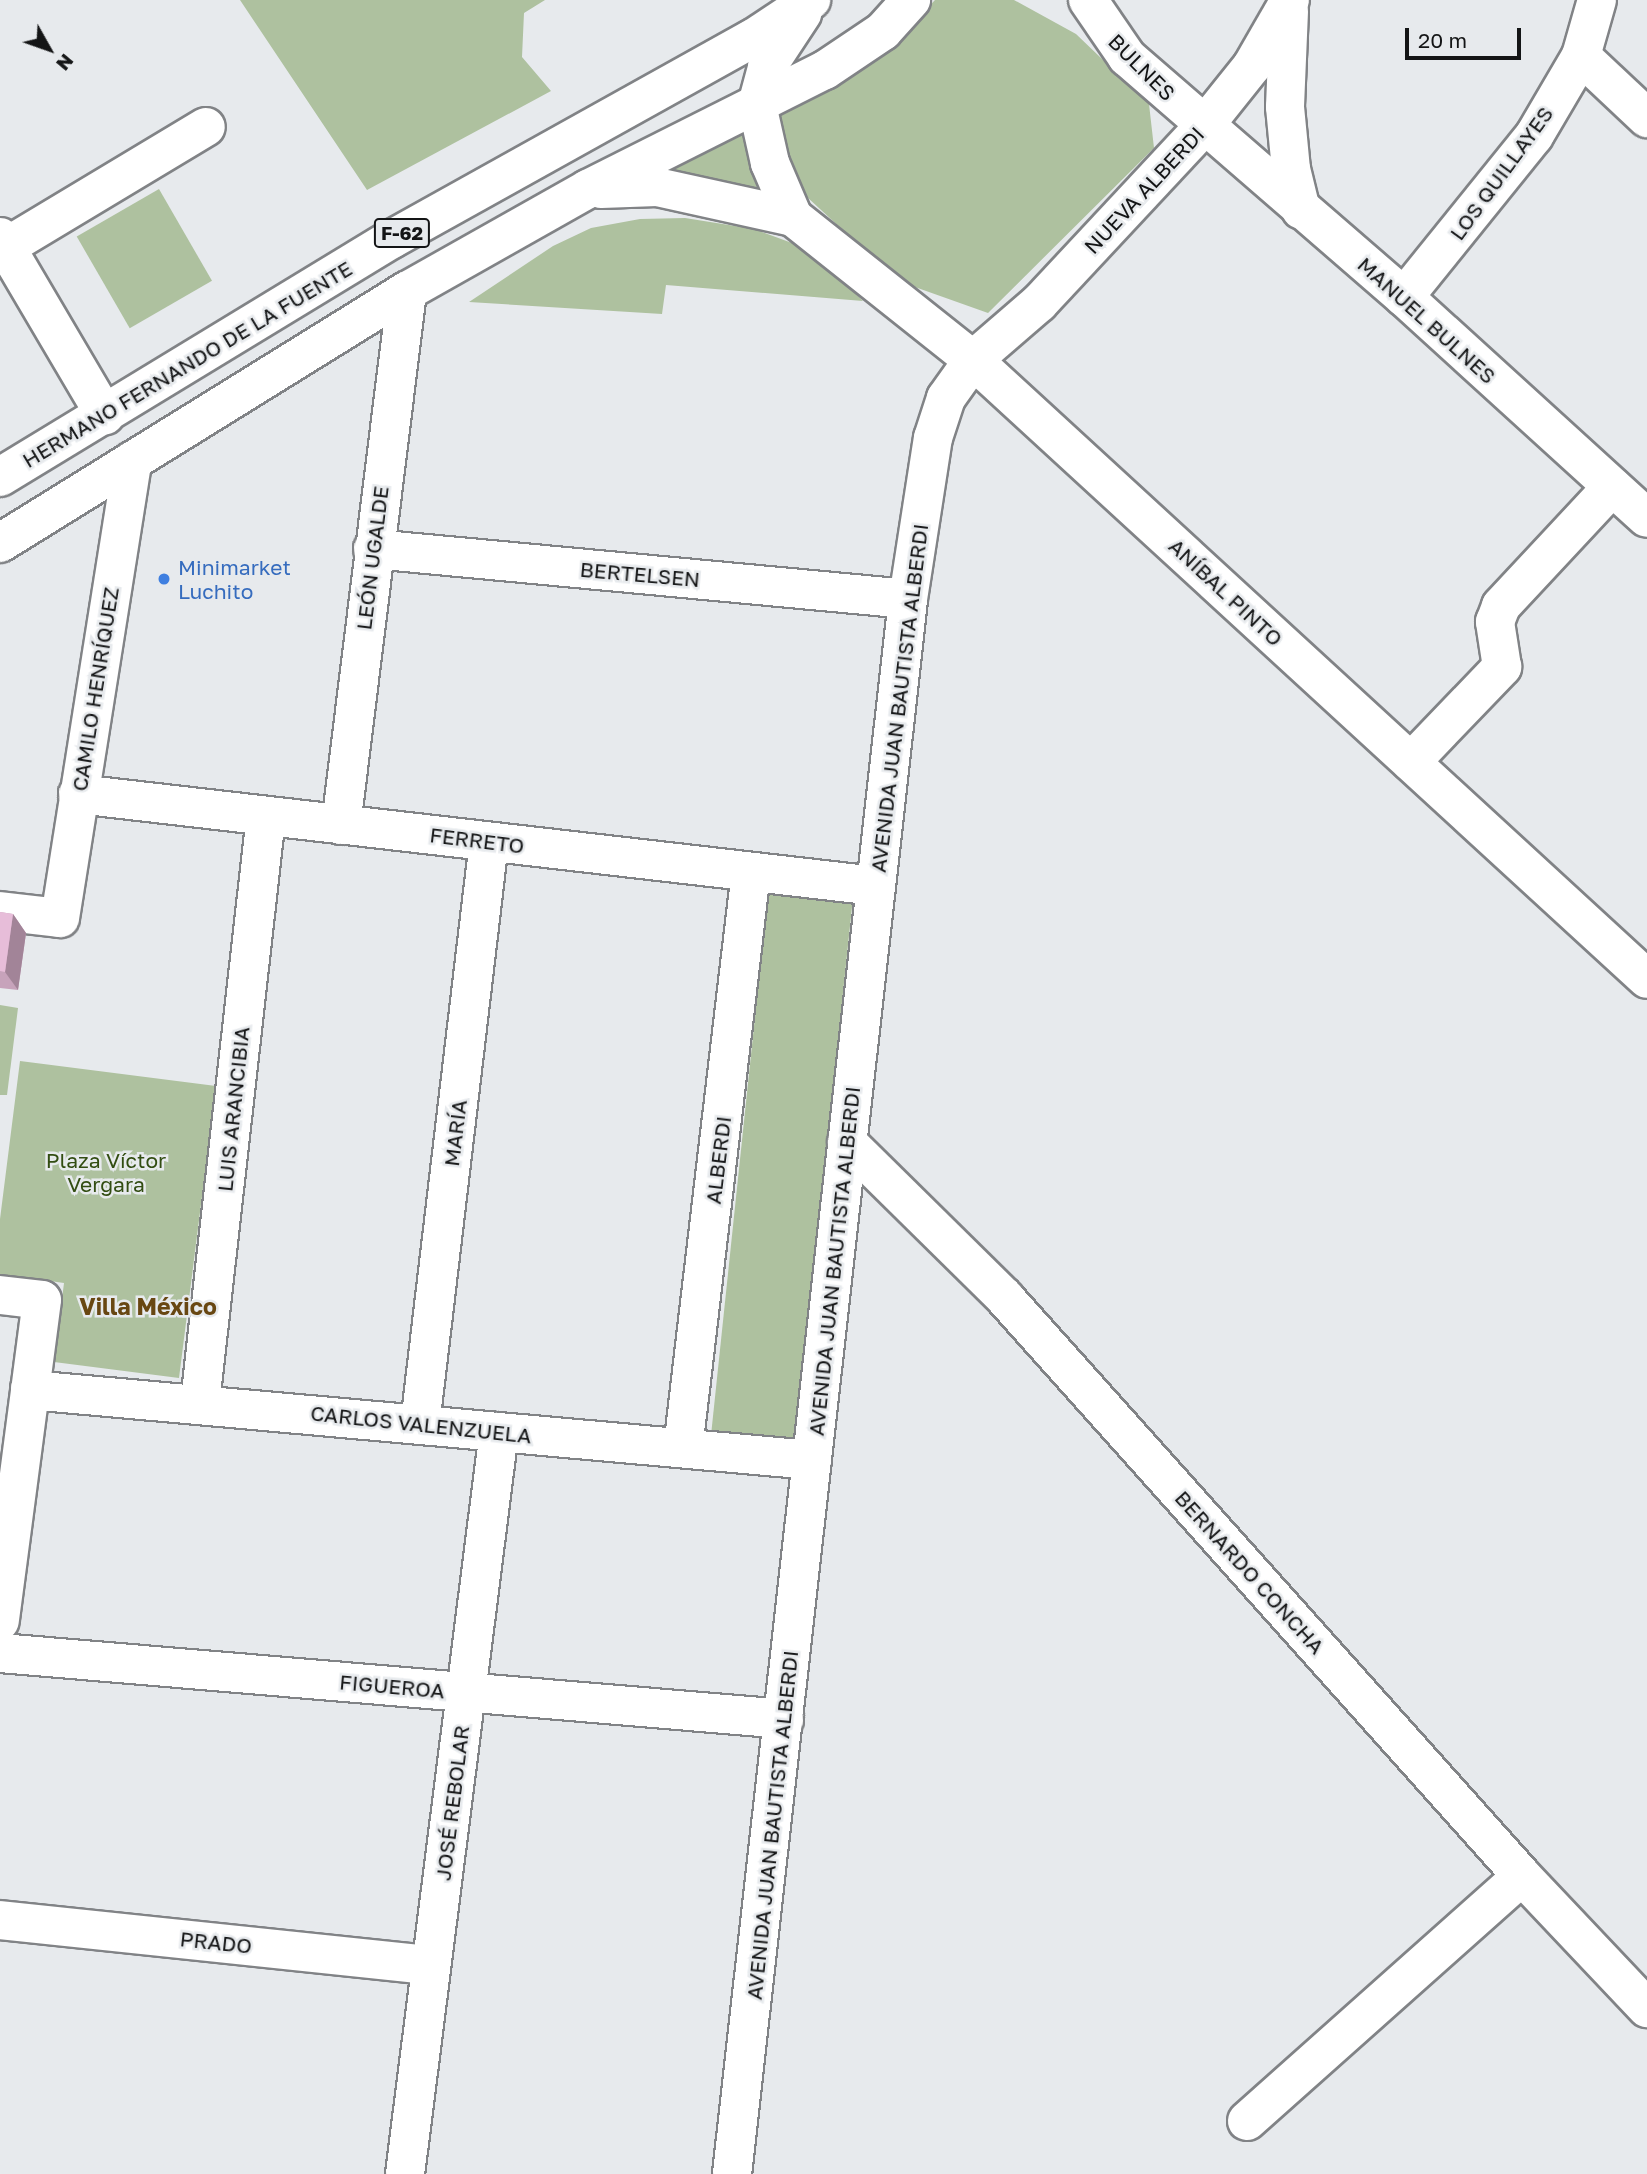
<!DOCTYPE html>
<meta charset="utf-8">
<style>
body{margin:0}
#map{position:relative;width:1647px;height:2174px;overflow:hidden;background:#e7eaed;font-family:"Golos Text",sans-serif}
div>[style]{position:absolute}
.green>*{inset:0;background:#aec19f;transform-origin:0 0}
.roads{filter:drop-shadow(2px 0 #818386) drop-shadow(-2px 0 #818386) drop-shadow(0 2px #818386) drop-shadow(0 -2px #818386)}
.minor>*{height:38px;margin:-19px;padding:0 19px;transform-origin:19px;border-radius:19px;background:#fff}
.major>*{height:38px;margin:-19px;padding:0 19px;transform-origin:19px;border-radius:19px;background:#fff}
.wall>*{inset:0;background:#c7a3bb}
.shaded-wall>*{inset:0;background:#a28498}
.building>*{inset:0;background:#e7bdd9}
.dots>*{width:19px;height:19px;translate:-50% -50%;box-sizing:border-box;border:4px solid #e7eaed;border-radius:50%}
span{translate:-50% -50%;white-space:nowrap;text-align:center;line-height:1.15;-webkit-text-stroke:5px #e7eaed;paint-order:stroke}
.shield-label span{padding:2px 5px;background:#e7eaed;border:2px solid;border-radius:5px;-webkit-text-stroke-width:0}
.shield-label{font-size:19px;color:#141516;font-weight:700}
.street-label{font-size:21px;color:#141516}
.shop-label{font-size:21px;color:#366cbe}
.left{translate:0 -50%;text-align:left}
.park-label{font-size:21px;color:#324d12}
.neighbourhood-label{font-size:23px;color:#684712;font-weight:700}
.north{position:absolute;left:14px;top:14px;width:70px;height:70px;-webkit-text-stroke:5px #e7eaed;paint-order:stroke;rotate:130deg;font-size:19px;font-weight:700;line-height:28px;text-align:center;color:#141516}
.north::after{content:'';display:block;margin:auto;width:24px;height:32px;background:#141516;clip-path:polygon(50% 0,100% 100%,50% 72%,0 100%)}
.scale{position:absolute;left:1405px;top:28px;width:116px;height:32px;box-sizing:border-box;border:4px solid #141516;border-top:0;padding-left:9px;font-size:21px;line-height:24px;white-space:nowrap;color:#141516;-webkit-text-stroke:5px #e7eaed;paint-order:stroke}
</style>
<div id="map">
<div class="green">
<div style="clip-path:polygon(240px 0,545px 0,524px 13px,522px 57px,551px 91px,367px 190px)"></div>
<div style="clip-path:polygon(935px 0,1014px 0,1076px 34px,1149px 104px,1154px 148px,988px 313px,898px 281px,794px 185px,771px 115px,885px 53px)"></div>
<div style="clip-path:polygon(744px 132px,763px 188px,646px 177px)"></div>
<div style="left:159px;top:189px;width:106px;height:95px;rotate:60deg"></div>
<div style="clip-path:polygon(685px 218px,754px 229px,792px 243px,827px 265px,863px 301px,666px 285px,662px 314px,469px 302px,553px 246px,591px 228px,640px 219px)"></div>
<div style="left:768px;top:893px;width:85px;height:549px;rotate:6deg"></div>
<div style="clip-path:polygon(0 1005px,18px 1008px,7px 1095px,0 1095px)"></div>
<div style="clip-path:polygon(20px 1061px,216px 1086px,179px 1378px,54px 1362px,64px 1283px,0 1274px,0 1219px)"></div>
</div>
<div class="roads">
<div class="minor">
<div style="left:1088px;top:0;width:69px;rotate:55.6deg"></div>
<div style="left:1127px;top:57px;width:367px;rotate:40.9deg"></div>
<div style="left:1404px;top:297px;width:328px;rotate:42.3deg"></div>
<div style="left:1581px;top:56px;width:91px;rotate:43.2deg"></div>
<div style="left:0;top:237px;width:207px;rotate:59.5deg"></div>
<div style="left:6px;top:247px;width:233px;rotate:-31deg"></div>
<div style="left:1404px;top:297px;width:207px;rotate:-51.1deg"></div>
<div style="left:1534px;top:136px;width:93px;rotate:-59.6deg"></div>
<div style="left:1581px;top:56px;width:58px;rotate:-74.1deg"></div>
<div style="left:973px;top:360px;width:915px;rotate:42.56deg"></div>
<div style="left:373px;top:549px;width:537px;rotate:5.34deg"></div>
<div style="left:1411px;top:762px;width:132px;rotate:-46.2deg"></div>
<div style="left:1502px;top:667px;width:46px;rotate:-98.8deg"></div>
<div style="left:1495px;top:622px;width:17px;rotate:-69deg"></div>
<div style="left:1501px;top:606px;width:163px;rotate:-47deg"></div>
<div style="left:78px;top:794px;width:803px;rotate:6.58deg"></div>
<div style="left:341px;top:825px;width:538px;rotate:-82.95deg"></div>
<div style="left:0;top:911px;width:60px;rotate:6.7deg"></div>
<div style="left:60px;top:918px;width:463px;rotate:-81deg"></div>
<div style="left:847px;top:1142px;width:221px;rotate:44.6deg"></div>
<div style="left:1004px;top:1297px;width:777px;rotate:48.18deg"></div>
<div style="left:1522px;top:1876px;width:182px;rotate:46.6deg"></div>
<div style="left:0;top:1295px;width:42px;rotate:6.8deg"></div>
<div style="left:42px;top:1300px;width:324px;rotate:97.5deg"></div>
<div style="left:30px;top:1390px;width:785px;rotate:5.12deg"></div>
<div style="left:200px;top:1402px;width:590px;rotate:-83.57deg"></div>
<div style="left:420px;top:1424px;width:586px;rotate:-83.24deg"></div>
<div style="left:683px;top:1448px;width:580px;rotate:-83.27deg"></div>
<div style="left:0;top:1653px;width:787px;rotate:4.81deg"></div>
<div style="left:0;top:1920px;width:433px;rotate:6deg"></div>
<div style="left:1247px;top:2121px;width:368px;rotate:-41.7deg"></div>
<div style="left:405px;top:2174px;width:748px;rotate:-82.78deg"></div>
</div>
<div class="major">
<div style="left:1289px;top:11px;width:96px;rotate:92.4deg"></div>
<div style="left:1285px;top:107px;width:62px;rotate:84.5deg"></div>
<div style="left:1291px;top:169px;width:42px;rotate:76.3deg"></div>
<div style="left:601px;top:189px;width:56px;rotate:-2deg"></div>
<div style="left:657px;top:187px;width:139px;rotate:12.4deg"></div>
<div style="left:793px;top:217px;width:230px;rotate:38.5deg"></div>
<div style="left:793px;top:217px;width:59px;rotate:-113.1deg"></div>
<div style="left:770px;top:163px;width:59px;rotate:-102.6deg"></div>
<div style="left:757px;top:105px;width:39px;rotate:-75deg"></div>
<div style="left:767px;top:67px;width:64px;rotate:-56.6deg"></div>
<div style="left:0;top:477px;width:459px;rotate:-31.3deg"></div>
<div style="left:392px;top:239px;width:412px;rotate:-29.1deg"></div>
<div style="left:752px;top:39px;width:71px;rotate:-33.5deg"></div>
<div style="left:0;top:543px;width:479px;rotate:-31.8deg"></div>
<div style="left:407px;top:291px;width:208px;rotate:-29.4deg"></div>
<div style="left:588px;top:189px;width:265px;rotate:-26.7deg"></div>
<div style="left:825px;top:70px;width:70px;rotate:-33.9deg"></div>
<div style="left:883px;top:31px;width:42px;rotate:-47.9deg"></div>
<div style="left:732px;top:2174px;width:1585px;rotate:-83.62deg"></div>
<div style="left:908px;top:599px;width:163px;rotate:-81.2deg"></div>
<div style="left:933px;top:438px;width:42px;rotate:-72deg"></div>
<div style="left:946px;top:398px;width:47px;rotate:-54.6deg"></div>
<div style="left:973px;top:360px;width:87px;rotate:-40.8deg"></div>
<div style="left:1039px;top:303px;width:242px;rotate:-47deg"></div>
<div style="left:1204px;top:126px;width:77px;rotate:-51.3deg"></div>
<div style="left:1252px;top:66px;width:76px;rotate:-60.1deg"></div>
</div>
</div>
<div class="wall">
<div style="clip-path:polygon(0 912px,13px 914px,26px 933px,18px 990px,0 988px)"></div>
</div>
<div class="shaded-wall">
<div style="clip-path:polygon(13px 914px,26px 933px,18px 990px,5px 972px)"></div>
</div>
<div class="building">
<div style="clip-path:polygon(0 912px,13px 914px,5px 972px,0 971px)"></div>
</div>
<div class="dots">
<div style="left:164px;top:579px;background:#3f7fe0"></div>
</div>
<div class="shield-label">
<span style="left:402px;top:233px">F-62</span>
</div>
<div class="street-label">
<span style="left:1142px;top:67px;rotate:45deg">BULNES</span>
<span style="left:1501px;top:173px;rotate:-54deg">LOS QUILLAYES</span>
<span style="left:1144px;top:190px;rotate:-47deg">NUEVA ALBERDI</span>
<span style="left:1427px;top:320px;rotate:42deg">MANUEL BULNES</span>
<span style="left:187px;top:364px;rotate:-31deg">HERMANO FERNANDO DE LA FUENTE</span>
<span style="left:372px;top:558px;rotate:-83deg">LEÓN UGALDE</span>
<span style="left:640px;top:574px;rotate:5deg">BERTELSEN</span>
<span style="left:1226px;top:592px;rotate:43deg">ANÍBAL PINTO</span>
<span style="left:95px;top:689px;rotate:-81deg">CAMILO HENRÍQUEZ</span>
<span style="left:899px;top:698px;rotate:-83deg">AVENIDA JUAN BAUTISTA ALBERDI</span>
<span style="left:477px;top:840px;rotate:7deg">FERRETO</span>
<span style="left:233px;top:1109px;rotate:-84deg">LUIS ARANCIBIA</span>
<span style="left:455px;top:1133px;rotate:-83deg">MARÍA</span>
<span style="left:718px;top:1160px;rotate:-83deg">ALBERDI</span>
<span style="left:834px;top:1261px;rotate:-84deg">AVENIDA JUAN BAUTISTA ALBERDI</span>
<span style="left:421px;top:1424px;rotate:6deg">CARLOS VALENZUELA</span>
<span style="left:1250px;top:1572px;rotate:48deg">BERNARDO CONCHA</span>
<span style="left:392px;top:1686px;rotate:5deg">FIGUEROA</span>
<span style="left:452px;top:1803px;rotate:-83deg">JOSÉ REBOLAR</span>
<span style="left:772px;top:1825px;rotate:-84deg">AVENIDA JUAN BAUTISTA ALBERDI</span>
<span style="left:216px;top:1942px;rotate:6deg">PRADO</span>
</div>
<div class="shop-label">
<span class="left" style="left:178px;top:579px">Minimarket<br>Luchito</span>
</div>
<div class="park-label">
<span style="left:106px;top:1172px">Plaza Víctor<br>Vergara</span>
</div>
<div class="neighbourhood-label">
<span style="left:148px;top:1306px">Villa México</span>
</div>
<div class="north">N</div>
<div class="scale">20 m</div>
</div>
